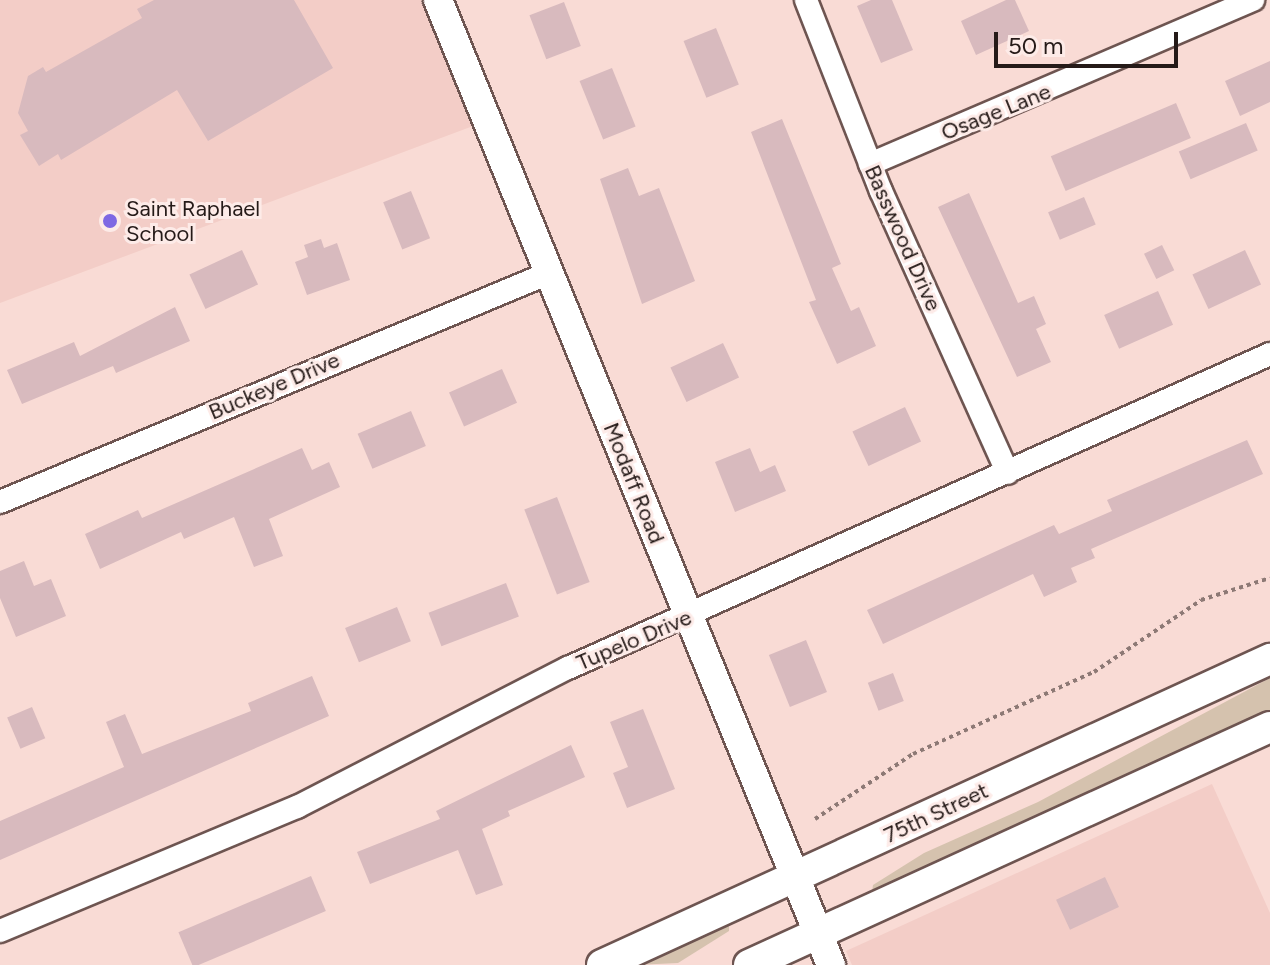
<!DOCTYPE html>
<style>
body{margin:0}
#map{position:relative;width:1270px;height:965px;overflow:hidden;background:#f9dbd5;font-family:Figtree,sans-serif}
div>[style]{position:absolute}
.built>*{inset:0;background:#f3cdc7}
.green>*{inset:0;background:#d5c2ae}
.building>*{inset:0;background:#d8babe;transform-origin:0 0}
.path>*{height:4px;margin-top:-2px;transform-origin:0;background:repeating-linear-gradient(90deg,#8d7975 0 4px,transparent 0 8px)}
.roads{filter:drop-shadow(2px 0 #6e5551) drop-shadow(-2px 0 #6e5551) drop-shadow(0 2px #6e5551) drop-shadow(0 -2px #6e5551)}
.minor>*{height:22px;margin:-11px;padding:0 11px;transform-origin:11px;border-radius:11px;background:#fff}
.tertiary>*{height:28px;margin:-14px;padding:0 14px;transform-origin:14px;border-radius:14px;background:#fff}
.secondary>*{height:30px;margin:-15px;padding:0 15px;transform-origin:15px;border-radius:15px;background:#fff}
.dots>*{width:22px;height:22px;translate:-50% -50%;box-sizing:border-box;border:4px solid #fdebe8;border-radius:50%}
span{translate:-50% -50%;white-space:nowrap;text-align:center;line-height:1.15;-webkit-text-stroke:6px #fdebe8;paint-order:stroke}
.street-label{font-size:22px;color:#251a18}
.poi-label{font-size:22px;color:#251a18}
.left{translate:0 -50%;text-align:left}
.scale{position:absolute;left:994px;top:32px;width:184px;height:36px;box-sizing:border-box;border:4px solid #251a18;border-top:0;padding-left:10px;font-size:24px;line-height:28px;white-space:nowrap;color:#251a18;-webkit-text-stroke:6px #fdebe8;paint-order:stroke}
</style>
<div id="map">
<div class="built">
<div style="clip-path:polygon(0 0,421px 0,473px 126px,0 303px)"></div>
<div style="clip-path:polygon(1212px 784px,1270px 913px,1270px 965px,852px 965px,846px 951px)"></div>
</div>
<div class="green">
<div style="clip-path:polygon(1270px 678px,1270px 711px,872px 892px,873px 885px,924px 853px,1038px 802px)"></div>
<div style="clip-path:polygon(729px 923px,729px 931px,678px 963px,635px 965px)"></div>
</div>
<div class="building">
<div style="clip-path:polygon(154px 0,294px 0,333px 68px,208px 141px,177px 90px,61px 160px,58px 154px,39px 166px,20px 135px,28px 131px,18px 113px,28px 76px,43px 67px,46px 72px,142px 18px,137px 9px)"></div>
<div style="clip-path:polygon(871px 0,892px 0,913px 50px,881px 63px,857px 6px)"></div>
<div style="clip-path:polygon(1006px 0,1015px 0,1029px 31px,976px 55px,961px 21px)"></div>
<div style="left:564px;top:2px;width:47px;height:37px;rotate:69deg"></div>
<div style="left:716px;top:28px;width:61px;height:35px;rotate:68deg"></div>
<div style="clip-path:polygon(1270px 61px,1270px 102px,1240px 116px,1225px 81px)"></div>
<div style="left:612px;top:68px;width:63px;height:35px;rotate:68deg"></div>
<div style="left:1176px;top:103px;width:38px;height:136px;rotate:67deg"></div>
<div style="clip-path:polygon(782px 119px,841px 264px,832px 268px,851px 311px,859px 307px,876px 346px,837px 364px,809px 302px,816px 300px,751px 132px)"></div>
<div style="left:1246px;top:123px;width:30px;height:73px;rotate:67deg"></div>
<div style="clip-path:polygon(628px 168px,639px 196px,659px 188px,695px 281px,642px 304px,600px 179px)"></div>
<div style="left:411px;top:191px;width:51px;height:30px;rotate:68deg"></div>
<div style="clip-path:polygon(969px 193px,1018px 303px,1034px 296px,1046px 324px,1036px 329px,1051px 362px,1017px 377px,938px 207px)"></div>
<div style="left:1084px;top:197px;width:30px;height:39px;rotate:67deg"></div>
<div style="clip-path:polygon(321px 239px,324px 248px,337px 243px,350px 280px,307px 295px,295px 262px,308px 257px,304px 245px)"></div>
<div style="left:1162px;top:245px;width:28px;height:20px;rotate:64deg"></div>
<div style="left:242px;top:250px;width:38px;height:58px;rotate:65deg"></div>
<div style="left:1245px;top:250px;width:38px;height:58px;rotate:65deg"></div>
<div style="left:1158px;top:291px;width:37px;height:59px;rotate:66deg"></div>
<div style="clip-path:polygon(175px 307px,190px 341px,116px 373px,113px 366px,22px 404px,7px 370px,74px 342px,80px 356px)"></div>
<div style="left:723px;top:343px;width:38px;height:58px;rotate:65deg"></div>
<div style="left:502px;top:369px;width:37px;height:58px;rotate:66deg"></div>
<div style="left:905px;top:407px;width:38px;height:58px;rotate:65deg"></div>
<div style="left:411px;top:411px;width:38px;height:58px;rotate:67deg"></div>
<div style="clip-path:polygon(1247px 440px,1263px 474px,1091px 549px,1095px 558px,1071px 568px,1077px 582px,1044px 597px,1033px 574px,883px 644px,867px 610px,1054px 525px,1059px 534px,1112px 511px,1107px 500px)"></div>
<div style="clip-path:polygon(302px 448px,312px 470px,329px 462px,340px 487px,269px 519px,283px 556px,254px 567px,234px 517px,184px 539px,181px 532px,100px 569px,85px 534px,138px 510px,142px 518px)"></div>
<div style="clip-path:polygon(750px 448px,760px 472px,775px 465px,786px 491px,735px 512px,715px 462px)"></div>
<div style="left:557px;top:497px;width:91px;height:35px;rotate:69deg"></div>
<div style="clip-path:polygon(24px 561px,34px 586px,51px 579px,66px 616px,16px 637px,0 598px,0 571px)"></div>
<div style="left:506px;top:583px;width:36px;height:83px;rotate:69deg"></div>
<div style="left:397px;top:607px;width:37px;height:56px;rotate:68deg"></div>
<div style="left:806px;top:640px;width:56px;height:40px;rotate:68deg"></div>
<div style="left:893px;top:673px;width:30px;height:27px;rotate:69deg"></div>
<div style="clip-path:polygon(312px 676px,329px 716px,0 860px,0 821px,124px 767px,106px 722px,125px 714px,142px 754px,251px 711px,248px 703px)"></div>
<div style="left:32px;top:707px;width:34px;height:27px;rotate:67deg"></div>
<div style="clip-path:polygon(643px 709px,675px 789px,627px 808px,613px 773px,628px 767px,610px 722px)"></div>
<div style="clip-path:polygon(571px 745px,585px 777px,508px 811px,510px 816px,482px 829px,503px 885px,476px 895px,458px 850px,370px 884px,357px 852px,440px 819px,436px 811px)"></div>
<div style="left:311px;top:876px;width:38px;height:144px;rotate:67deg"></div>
<div style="left:1105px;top:877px;width:33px;height:54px;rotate:65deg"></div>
</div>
<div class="path">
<div style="left:815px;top:819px;width:118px;rotate:-33.6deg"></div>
<div style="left:913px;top:754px;width:199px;rotate:-24.4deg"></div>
<div style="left:1094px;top:672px;width:129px;rotate:-33.9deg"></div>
<div style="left:1201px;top:600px;width:72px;rotate:-17.7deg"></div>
</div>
<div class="roads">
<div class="minor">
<div style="left:806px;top:0;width:205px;rotate:68.6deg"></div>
<div style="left:881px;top:191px;width:309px;rotate:65.8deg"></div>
<div style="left:870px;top:164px;width:417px;rotate:-23.2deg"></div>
<div style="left:0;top:502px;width:595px;rotate:-22.64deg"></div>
<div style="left:0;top:931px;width:322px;rotate:-22.7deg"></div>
<div style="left:297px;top:807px;width:305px;rotate:-27.2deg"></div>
<div style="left:568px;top:668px;width:769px;rotate:-24.1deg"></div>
</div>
<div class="tertiary">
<div style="left:438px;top:0;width:1042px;rotate:67.84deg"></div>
</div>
<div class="secondary">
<div style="left:602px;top:965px;width:735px;rotate:-24.61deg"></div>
<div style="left:749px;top:965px;width:573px;rotate:-24.55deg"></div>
</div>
</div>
<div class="dots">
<div style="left:110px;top:221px;background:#7e68e3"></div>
</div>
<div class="street-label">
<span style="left:996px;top:112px;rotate:-22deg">Osage Lane</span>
<span style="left:903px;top:238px;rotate:66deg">Basswood Drive</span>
<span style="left:274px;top:386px;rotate:-23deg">Buckeye Drive</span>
<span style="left:634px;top:483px;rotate:68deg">Modaff Road</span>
<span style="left:634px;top:640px;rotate:-23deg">Tupelo Drive</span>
<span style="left:936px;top:813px;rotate:-25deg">75th Street</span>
</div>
<div class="poi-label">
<span class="left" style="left:126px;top:221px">Saint Raphael<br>School</span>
</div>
<div class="scale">50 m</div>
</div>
